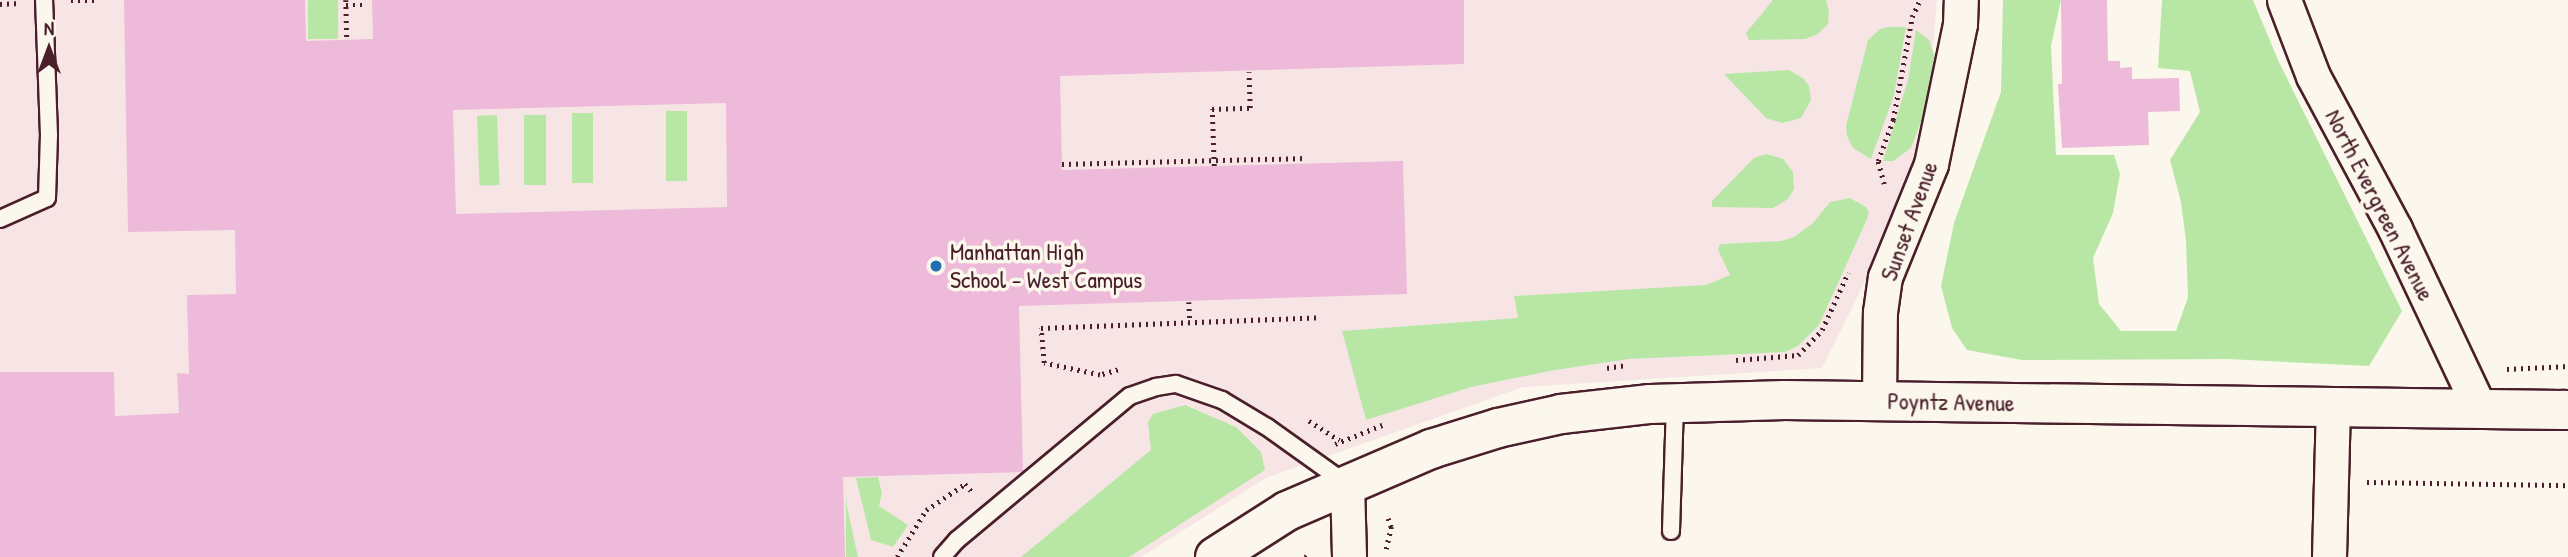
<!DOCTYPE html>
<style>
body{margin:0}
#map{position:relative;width:2568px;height:557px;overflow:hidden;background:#fbf7ec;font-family:"Patrick Hand",sans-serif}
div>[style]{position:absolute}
.built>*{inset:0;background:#f7e5e6}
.green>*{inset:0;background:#b8e7a5;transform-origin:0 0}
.building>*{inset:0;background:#edbad9}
.path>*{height:4.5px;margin-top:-2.25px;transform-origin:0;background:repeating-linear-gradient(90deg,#4a1f2b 0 2px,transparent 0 7px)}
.roads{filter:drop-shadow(2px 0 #4a1f2b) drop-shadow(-2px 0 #4a1f2b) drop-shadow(0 2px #4a1f2b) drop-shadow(0 -2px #4a1f2b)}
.service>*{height:16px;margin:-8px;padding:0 8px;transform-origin:8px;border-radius:8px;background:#fbf7ec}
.minor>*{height:33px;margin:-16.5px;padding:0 16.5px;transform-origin:16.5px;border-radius:16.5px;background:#fbf7ec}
.tertiary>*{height:38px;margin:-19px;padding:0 19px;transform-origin:19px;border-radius:19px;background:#fbf7ec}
.dots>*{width:19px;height:19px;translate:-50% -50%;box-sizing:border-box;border:4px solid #fbf7ec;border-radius:50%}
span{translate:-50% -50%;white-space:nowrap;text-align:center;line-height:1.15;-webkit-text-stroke:7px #fbf7ec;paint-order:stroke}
.street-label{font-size:24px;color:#4a1f2b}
.poi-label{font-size:24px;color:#4a1f2b}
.left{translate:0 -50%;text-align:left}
.north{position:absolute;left:14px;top:14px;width:70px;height:70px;-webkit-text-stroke:5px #fbf7ec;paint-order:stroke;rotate:0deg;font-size:19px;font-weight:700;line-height:28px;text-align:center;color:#4a1f2b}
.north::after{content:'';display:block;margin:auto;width:24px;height:32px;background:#4a1f2b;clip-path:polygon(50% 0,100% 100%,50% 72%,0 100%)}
</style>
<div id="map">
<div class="built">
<div style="clip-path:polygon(0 0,1937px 0,1923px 164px,1822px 368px,1523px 387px,1266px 478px,1141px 557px,0 557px)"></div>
</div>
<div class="green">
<div style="left:308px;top:0;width:30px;height:39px"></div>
<div style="clip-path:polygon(1773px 0,1826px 0,1829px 11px,1828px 24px,1818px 34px,1805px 39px,1749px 40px,1746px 33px)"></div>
<div style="clip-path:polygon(2003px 0,2061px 0,2051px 46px,2056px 155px,2114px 155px,2120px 174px,2113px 213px,2093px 258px,2099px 304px,2121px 331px,2176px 331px,2188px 297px,2186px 241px,2181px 202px,2170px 160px,2200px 112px,2190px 71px,2158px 68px,2162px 0,2253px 0,2278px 60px,2402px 311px,2369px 366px,2228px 359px,2022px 360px,1967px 350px,1952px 328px,1941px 286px,1954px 223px,2001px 92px)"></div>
<div style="clip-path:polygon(1888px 27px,1906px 27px,1894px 95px,1871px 159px,1853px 148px,1847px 136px,1846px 126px,1868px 40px,1880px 29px)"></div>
<div style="clip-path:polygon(1916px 30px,1929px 40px,1935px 57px,1922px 119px,1911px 148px,1893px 161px,1883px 161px,1908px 80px)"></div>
<div style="clip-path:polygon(1789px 70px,1804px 79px,1809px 86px,1811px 100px,1801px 118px,1782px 123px,1766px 118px,1724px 74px)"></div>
<div style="left:666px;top:111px;width:21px;height:70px"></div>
<div style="left:572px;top:113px;width:21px;height:70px"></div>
<div style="left:497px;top:115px;width:70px;height:20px;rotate:88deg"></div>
<div style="left:524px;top:115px;width:22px;height:70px"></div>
<div style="clip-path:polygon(1766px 154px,1783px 159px,1793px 172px,1794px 189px,1788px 199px,1773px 208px,1712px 207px,1712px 201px,1754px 158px)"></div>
<div style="clip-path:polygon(1850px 198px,1866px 207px,1869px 212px,1867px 219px,1819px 325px,1798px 346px,1785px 352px,1629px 359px,1555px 370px,1471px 387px,1366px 420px,1342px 331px,1518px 318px,1514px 296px,1706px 285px,1730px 275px,1718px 250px,1720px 244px,1781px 241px,1794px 237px,1813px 223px,1830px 202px)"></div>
<div style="clip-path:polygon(1185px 405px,1236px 427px,1261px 452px,1265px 470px,1129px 557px,1021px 557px,1151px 450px,1148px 422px,1153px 414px)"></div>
<div style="clip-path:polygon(878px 477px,882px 493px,879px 506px,908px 525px,893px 547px,871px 540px,856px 478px)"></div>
<div style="clip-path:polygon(846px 494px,847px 507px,858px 557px,846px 557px)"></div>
</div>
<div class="building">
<div style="clip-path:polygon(evenodd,124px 0,305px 0,306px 41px,373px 39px,372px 0,1464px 0,1464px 64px,1060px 76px,1062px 170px,1403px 161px,1407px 294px,1019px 306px,1023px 472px,843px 477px,845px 557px,0 557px,0 372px,114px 372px,115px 416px,179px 413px,177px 373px,189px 374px,187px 295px,236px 294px,235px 230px,128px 232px,124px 0,726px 103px,727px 207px,456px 214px,453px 110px,726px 103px)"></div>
<div style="clip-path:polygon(2061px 0,2107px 0,2108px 61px,2120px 61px,2120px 68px,2132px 67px,2132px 79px,2179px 78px,2180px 111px,2148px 112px,2149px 145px,2062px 148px,2058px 84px,2062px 84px)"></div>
</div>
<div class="path">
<div style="left:346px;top:0;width:40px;rotate:88.6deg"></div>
<div style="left:71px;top:1px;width:26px"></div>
<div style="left:0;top:4px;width:20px;rotate:-3deg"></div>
<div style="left:346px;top:5px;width:20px"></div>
<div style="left:1062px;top:164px;width:245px;rotate:-1.4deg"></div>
<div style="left:1214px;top:166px;width:57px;rotate:-92deg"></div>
<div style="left:1212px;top:109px;width:38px;rotate:-2deg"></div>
<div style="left:1250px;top:108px;width:36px;rotate:-92deg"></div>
<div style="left:1884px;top:184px;width:24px;rotate:-105deg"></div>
<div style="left:1878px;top:161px;width:44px;rotate:-69.9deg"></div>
<div style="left:1893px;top:120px;width:105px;rotate:-79.5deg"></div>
<div style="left:1912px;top:17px;width:19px;rotate:-65deg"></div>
<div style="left:1189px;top:302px;width:21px;rotate:87deg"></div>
<div style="left:1736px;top:360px;width:62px;rotate:-4.6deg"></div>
<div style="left:1798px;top:355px;width:35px;rotate:-46deg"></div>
<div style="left:1822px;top:330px;width:63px;rotate:-65.5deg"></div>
<div style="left:1607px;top:368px;width:19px;rotate:-9deg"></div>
<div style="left:2507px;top:369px;width:61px;rotate:-2.8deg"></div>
<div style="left:1118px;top:370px;width:19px;rotate:164deg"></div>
<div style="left:1100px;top:375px;width:57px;rotate:-167.9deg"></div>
<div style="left:1044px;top:363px;width:35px;rotate:-95deg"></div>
<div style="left:1041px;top:328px;width:280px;rotate:-2.2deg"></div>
<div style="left:1309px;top:421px;width:36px;rotate:32deg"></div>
<div style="left:1335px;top:444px;width:51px;rotate:-22deg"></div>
<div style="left:2367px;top:482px;width:201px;rotate:0.9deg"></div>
<div style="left:1386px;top:549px;width:23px;rotate:-77deg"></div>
<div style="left:1391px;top:527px;width:9px;rotate:-111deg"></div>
<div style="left:897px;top:557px;width:55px;rotate:-58.3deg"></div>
<div style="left:926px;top:510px;width:47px;rotate:-33.7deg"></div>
<div style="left:965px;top:484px;width:12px;rotate:48deg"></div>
<div style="left:1305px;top:557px;width:5px;rotate:-37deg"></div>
</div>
<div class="roads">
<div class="service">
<div style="left:0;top:219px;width:51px;rotate:-24.1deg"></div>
<div style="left:47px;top:198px;width:63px;rotate:-88.2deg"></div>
<div style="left:49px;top:135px;width:135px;rotate:-92.1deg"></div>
<div style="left:1671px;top:531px;width:127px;rotate:-88.2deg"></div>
<div style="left:942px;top:557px;width:23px;rotate:-49deg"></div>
<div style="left:957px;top:540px;width:225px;rotate:-39.8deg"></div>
<div style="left:1130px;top:396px;width:28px;rotate:-19deg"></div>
<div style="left:1156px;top:387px;width:20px;rotate:-9deg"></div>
<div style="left:1176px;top:384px;width:49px;rotate:19.2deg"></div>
<div style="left:1222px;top:400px;width:52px;rotate:31deg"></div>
<div style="left:1267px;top:427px;width:98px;rotate:35.5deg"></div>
</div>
<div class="minor">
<div style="left:2284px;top:0;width:81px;rotate:69.1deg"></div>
<div style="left:2313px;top:76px;width:174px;rotate:61.8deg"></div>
<div style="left:2395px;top:229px;width:199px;rotate:64.7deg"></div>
<div style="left:1879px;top:401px;width:89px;rotate:-89.4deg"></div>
<div style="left:1880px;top:312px;width:35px;rotate:-82deg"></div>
<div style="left:1885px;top:277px;width:122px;rotate:-67.8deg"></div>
<div style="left:1931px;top:164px;width:143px;rotate:-78.3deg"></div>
<div style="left:1960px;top:24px;width:24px;rotate:-88deg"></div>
<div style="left:1347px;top:484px;width:73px;rotate:88.4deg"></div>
<div style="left:2329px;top:557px;width:149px;rotate:-88.5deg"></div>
</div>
<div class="tertiary">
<div style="left:1215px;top:557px;width:85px;rotate:-32.6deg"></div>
<div style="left:1287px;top:511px;width:157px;rotate:-23.3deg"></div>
<div style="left:1431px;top:449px;width:70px;rotate:-17.4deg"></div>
<div style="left:1498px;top:428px;width:65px;rotate:-12.5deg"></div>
<div style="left:1561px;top:414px;width:90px;rotate:-6.4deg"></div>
<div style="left:1650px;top:404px;width:135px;rotate:-1.7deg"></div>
<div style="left:1785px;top:400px;width:783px;rotate:0.73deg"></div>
</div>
</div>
<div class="dots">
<div style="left:936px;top:266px;background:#1f6fb2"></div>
</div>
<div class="street-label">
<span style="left:2380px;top:205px;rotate:63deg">North Evergreen Avenue</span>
<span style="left:1909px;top:221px;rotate:-70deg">Sunset Avenue</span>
<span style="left:1951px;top:402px;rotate:1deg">Poyntz Avenue</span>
</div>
<div class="poi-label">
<span class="left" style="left:950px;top:266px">Manhattan High<br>School - West Campus</span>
</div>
<div class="north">N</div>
</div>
